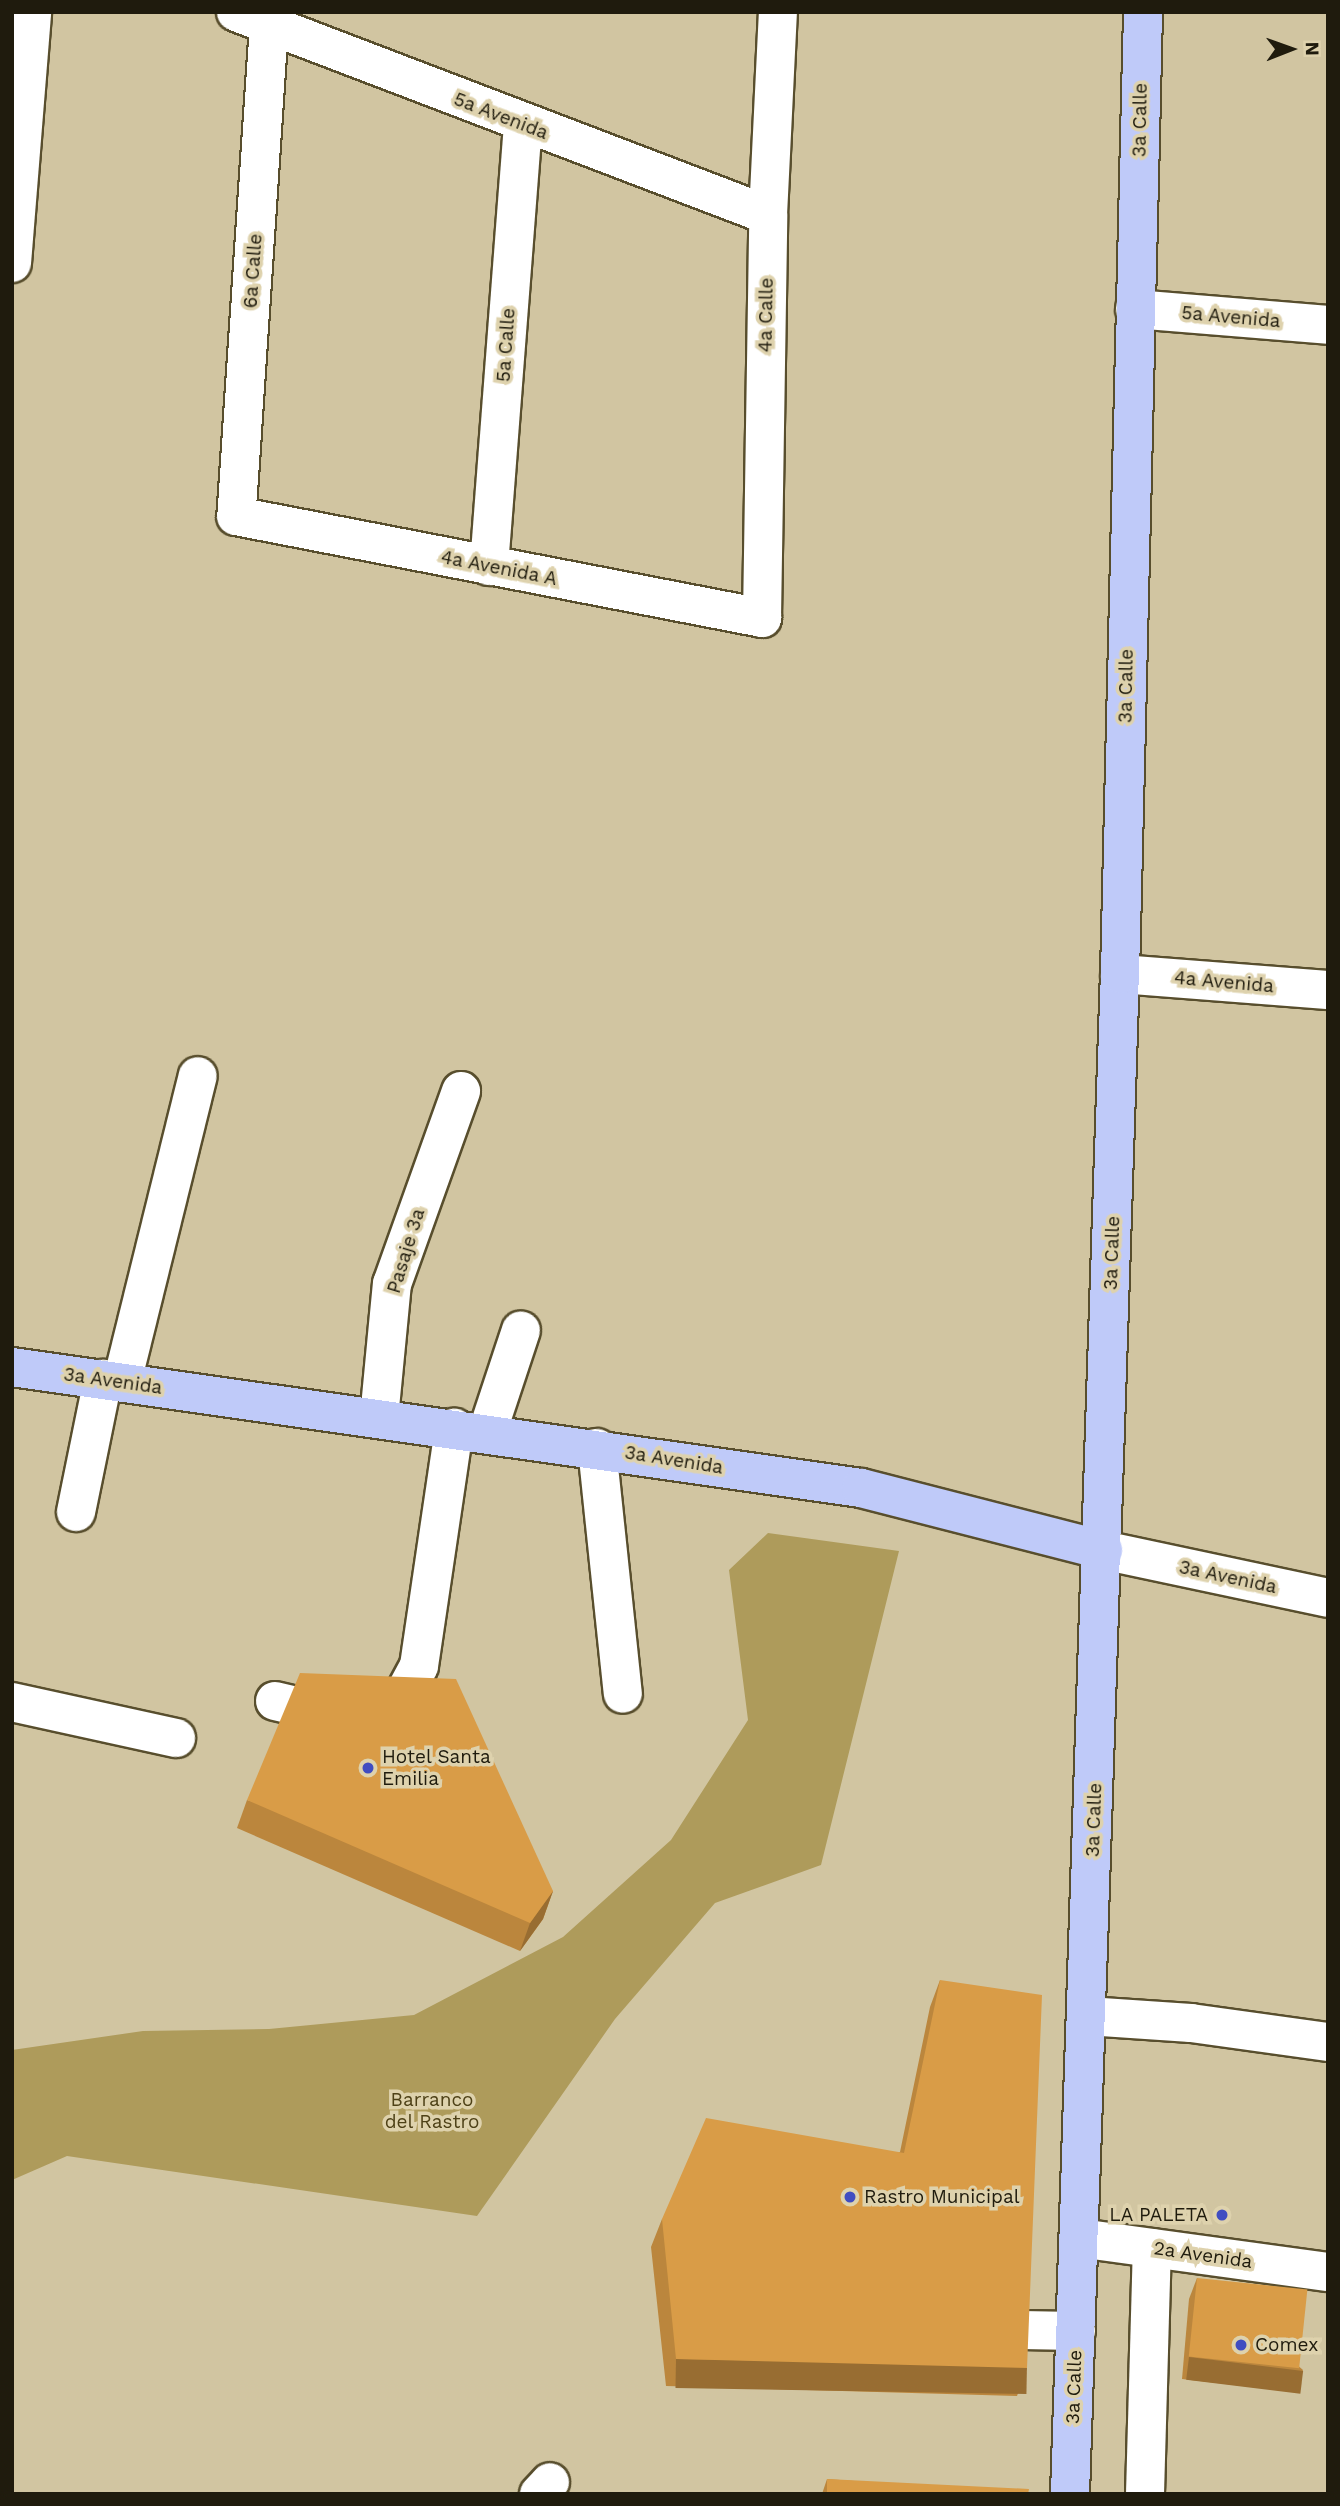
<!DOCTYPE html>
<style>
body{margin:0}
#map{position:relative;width:1340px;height:2506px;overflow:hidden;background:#d1c5a1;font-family:"Work Sans",sans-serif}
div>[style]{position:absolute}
.green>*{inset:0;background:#ae9b5b}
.roads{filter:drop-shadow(2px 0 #584e2d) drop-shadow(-2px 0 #584e2d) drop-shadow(0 2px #584e2d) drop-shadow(0 -2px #584e2d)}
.minor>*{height:38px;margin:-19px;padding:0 19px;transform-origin:19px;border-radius:19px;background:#fff}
.major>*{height:38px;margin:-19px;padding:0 19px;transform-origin:19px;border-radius:19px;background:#bfcaf9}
.wall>*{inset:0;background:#bb863d}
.shaded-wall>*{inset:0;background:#986d32;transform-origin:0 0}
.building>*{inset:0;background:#d99c47;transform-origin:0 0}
.dots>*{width:19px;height:19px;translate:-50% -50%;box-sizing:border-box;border:4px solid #ded2ad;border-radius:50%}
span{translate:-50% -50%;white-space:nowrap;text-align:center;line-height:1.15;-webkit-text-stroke:7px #ded2ad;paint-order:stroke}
.street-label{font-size:19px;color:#1f1b0d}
.poi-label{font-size:19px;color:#1f1b0d}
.left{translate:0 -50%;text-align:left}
.right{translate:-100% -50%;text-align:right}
.park-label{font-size:19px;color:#4e4117}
.frame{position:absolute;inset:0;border:14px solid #1f1b0d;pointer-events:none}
.north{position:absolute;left:1256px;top:14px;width:70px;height:70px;-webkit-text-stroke:5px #ded2ad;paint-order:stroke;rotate:89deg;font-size:19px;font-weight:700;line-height:28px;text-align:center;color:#1f1b0d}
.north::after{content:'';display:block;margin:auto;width:24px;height:32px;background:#1f1b0d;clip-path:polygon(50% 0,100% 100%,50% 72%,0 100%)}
</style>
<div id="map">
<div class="green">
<div style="clip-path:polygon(768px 1533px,899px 1551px,821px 1865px,715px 1903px,615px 2019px,477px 2216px,67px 2156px,12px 2180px,12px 2050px,143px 2031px,269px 2029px,414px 2015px,563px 1937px,671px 1840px,748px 1720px,729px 1570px)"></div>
</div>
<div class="roads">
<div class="minor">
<div style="left:236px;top:12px;width:569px;rotate:20.89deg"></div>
<div style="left:269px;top:25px;width:492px;rotate:93.8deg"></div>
<div style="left:236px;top:516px;width:536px;rotate:10.97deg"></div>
<div style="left:762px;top:618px;width:403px;rotate:-89.1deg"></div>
<div style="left:768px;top:215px;width:203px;rotate:-87.2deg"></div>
<div style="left:12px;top:263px;width:252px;rotate:-85.4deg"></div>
<div style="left:1135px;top:309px;width:194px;rotate:4.7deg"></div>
<div style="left:489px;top:566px;width:443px;rotate:-85.6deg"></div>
<div style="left:1120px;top:974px;width:209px;rotate:4.4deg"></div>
<div style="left:122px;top:1382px;width:315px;rotate:-76.1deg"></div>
<div style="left:379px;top:1418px;width:135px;rotate:-84.5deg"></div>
<div style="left:392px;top:1284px;width:205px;rotate:-70.3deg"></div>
<div style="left:487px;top:1433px;width:108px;rotate:-71.7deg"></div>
<div style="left:597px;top:1448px;width:247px;rotate:84deg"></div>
<div style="left:76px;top:1512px;width:136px;rotate:-78.5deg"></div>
<div style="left:1103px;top:1550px;width:230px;rotate:12deg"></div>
<div style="left:275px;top:1701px;width:114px;rotate:13.2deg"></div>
<div style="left:386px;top:1727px;width:69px;rotate:-61.6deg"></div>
<div style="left:419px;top:1666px;width:241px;rotate:-81.6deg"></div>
<div style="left:12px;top:1702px;width:168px;rotate:12.4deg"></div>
<div style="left:1087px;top:2016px;width:104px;rotate:3.9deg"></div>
<div style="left:1191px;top:2023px;width:138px;rotate:7.9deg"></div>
<div style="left:1079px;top:2238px;width:251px;rotate:7.8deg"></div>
<div style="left:977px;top:2322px;width:45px;rotate:10.3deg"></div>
<div style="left:1021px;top:2330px;width:55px;rotate:1deg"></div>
<div style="left:539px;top:2494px;width:16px;rotate:-47deg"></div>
<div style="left:1145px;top:2494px;width:246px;rotate:-88.4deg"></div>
</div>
<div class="major">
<div style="left:12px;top:1367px;width:858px;rotate:8.11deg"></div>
<div style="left:861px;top:1488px;width:250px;rotate:14.4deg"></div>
<div style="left:1070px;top:2494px;width:1521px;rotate:-88.12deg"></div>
<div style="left:1120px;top:974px;width:962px;rotate:-88.63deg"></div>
</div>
</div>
<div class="wall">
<div style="clip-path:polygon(247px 1800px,553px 1891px,543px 1919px,520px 1951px,237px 1828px)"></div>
<div style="clip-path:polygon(940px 1980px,1027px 2368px,1017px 2396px,666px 2386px,651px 2247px,662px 2219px,900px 2152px,930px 2007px)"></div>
<div style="clip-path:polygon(1197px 2278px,1303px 2370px,1295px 2392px,1182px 2379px,1189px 2299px)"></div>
<div style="clip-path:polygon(827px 2479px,1028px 2494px,822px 2494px)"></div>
</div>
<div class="shaded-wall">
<div style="clip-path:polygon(553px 1891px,543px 1919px,520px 1951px,530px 1923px)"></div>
<div style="left:1189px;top:2357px;width:115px;height:23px;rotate:7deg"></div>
<div style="left:676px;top:2359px;width:351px;height:29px;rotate:1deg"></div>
</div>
<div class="building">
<div style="clip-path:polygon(300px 1673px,456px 1679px,553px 1891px,530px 1923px,247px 1800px)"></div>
<div style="clip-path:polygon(940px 1980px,1042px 1995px,1027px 2368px,676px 2359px,662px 2219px,706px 2118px,904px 2153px)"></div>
<div style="left:1197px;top:2278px;width:111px;height:79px;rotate:6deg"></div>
<div style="clip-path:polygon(827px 2479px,1029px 2489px,1028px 2494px,827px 2494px)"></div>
</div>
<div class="dots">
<div style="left:368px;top:1768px;background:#404dc1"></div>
<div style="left:850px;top:2197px;background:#404dc1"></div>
<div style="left:1222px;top:2215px;background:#404dc1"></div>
<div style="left:1241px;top:2345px;background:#404dc1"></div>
</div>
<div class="street-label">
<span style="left:501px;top:116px;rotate:21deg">5a Avenida</span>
<span style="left:1140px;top:120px;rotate:-89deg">3a Calle</span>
<span style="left:253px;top:271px;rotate:-86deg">6a Calle</span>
<span style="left:766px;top:315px;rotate:-89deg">4a Calle</span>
<span style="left:1231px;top:317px;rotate:5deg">5a Avenida</span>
<span style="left:506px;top:345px;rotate:-86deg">5a Calle</span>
<span style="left:499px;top:568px;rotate:11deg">4a Avenida A</span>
<span style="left:1126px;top:686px;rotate:-89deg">3a Calle</span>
<span style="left:1224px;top:982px;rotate:5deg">4a Avenida</span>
<span style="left:406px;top:1251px;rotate:-73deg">Pasaje 3a</span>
<span style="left:1112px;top:1253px;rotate:-88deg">3a Calle</span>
<span style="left:113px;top:1381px;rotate:8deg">3a Avenida</span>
<span style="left:674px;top:1460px;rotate:9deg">3a Avenida</span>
<span style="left:1228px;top:1577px;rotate:12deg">3a Avenida</span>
<span style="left:1094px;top:1820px;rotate:-88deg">3a Calle</span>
<span style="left:1203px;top:2255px;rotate:8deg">2a Avenida</span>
<span style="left:1074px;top:2387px;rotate:-88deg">3a Calle</span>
</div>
<div class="poi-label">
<span class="left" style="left:382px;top:1768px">Hotel Santa<br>Emilia</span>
<span class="left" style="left:864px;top:2197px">Rastro Municipal</span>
<span class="right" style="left:1208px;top:2215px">LA PALETA</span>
<span class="left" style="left:1255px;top:2345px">Comex</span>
</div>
<div class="park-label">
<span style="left:432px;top:2111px">Barranco<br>del Rastro</span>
</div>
<div class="frame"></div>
<div class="north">N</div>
</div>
